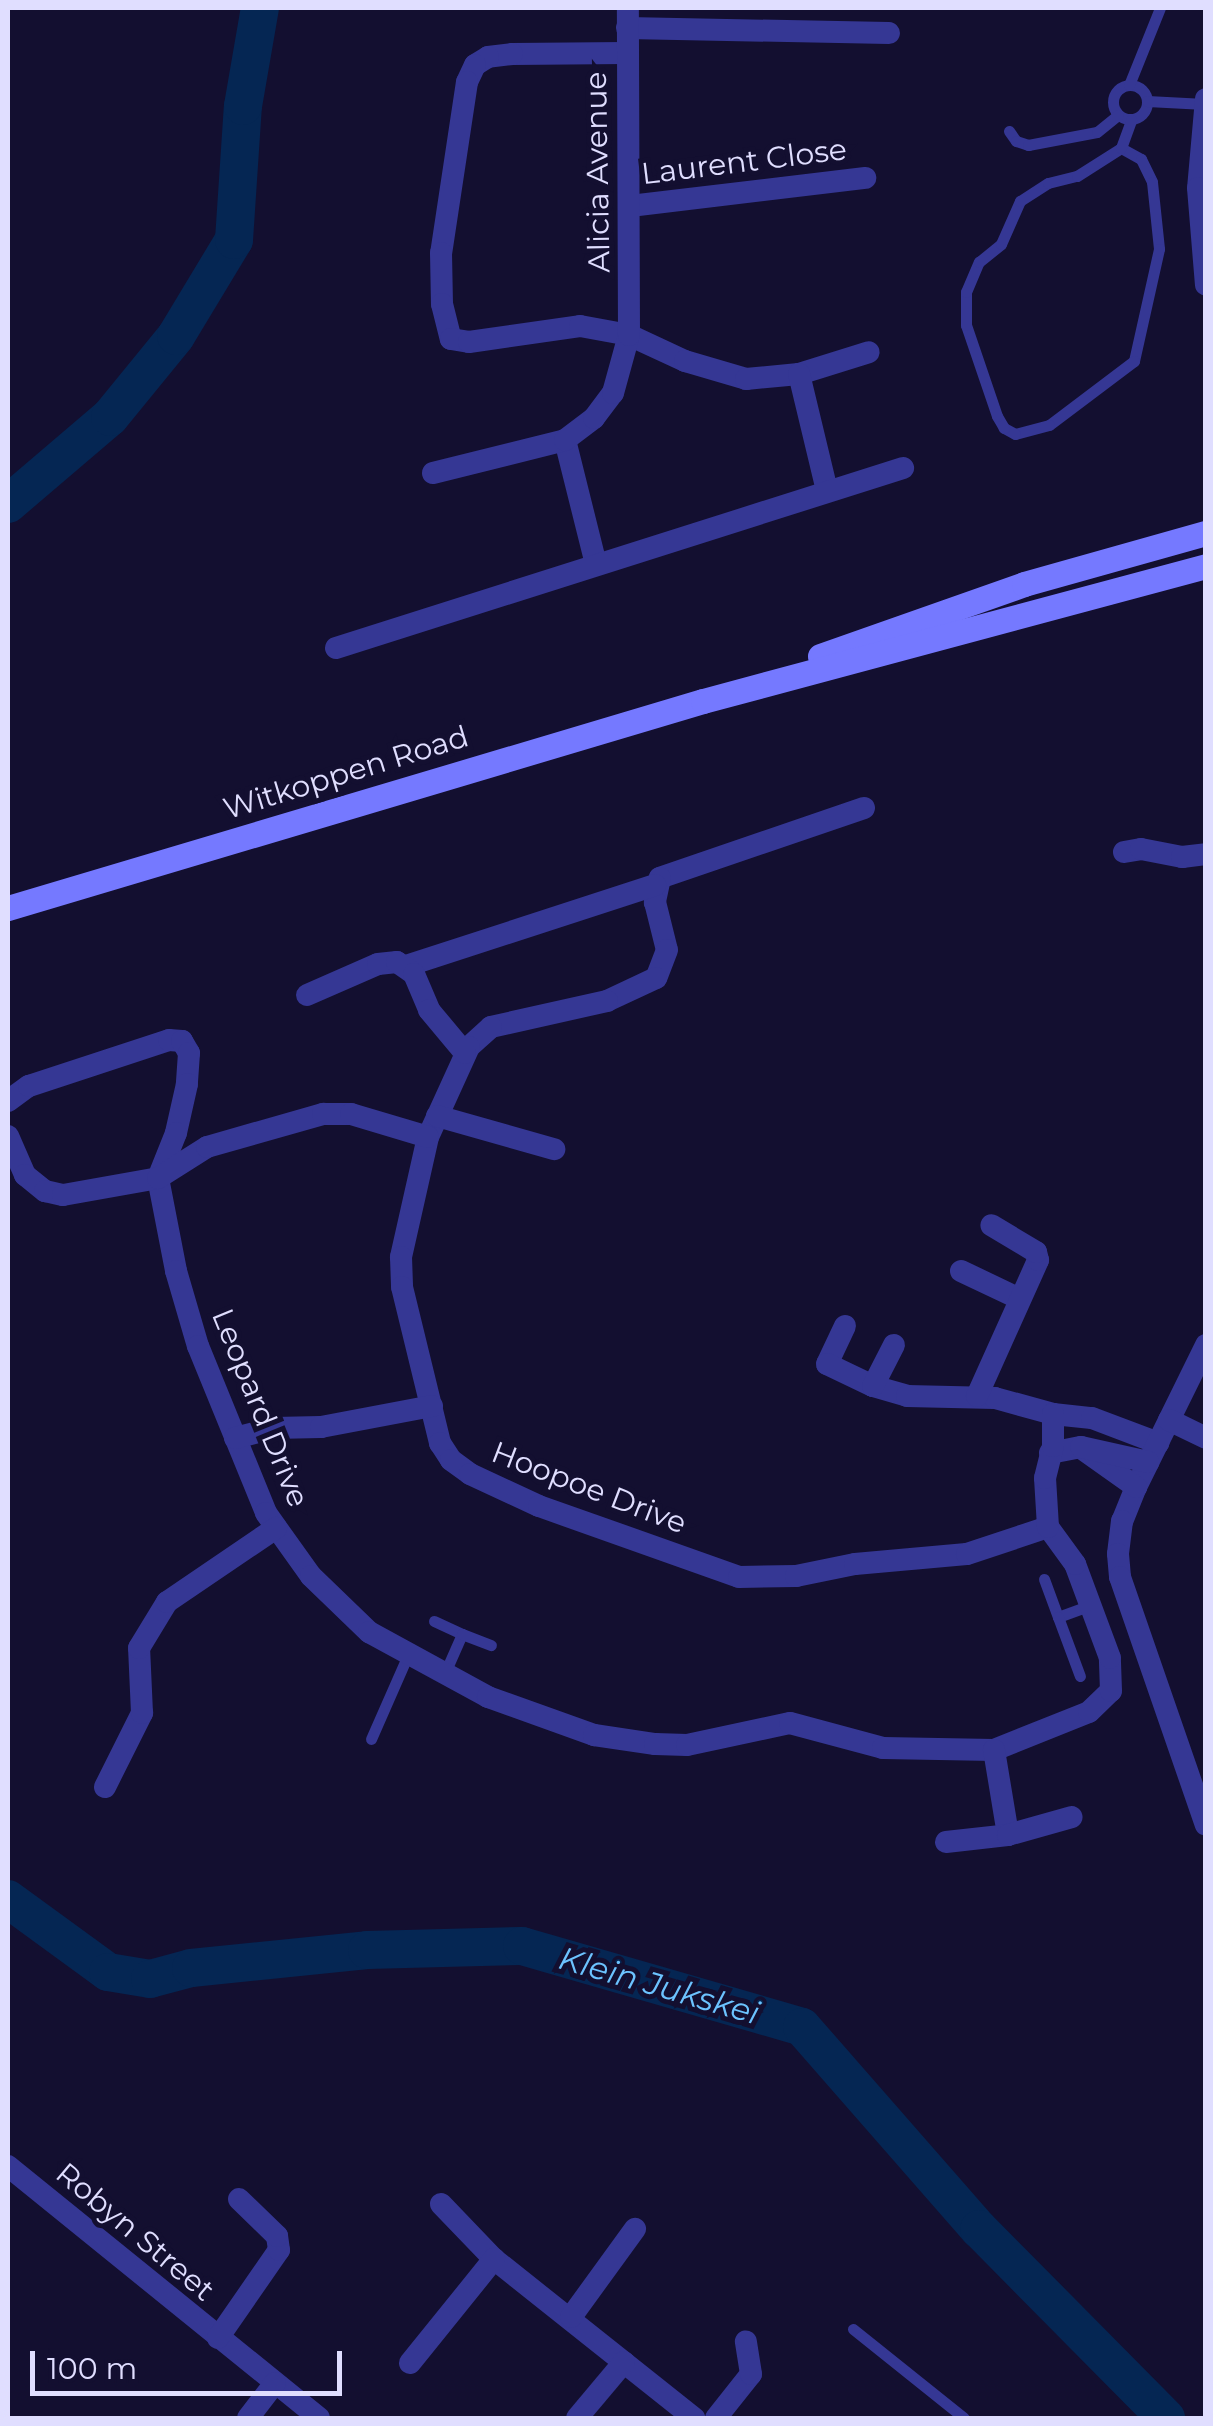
<!DOCTYPE html>
<style>
body{margin:0}
#map{position:relative;width:1213px;height:2426px;overflow:hidden;background:#130f30;font-family:Montserrat,sans-serif}
div>[style]{position:absolute}
.river>*{height:38px;margin:-19px;padding:0 19px;transform-origin:19px;border-radius:19px;background:#052653}
.service>*{height:11px;margin:-5.5px;padding:0 5.5px;transform-origin:5.5px;border-radius:5.5px;background:#353794}
.service>.ring{margin:-5.5px;padding:0;box-sizing:content-box;background:none;border:11px solid #353794;border-radius:50%}
.minor>*{height:22px;margin:-11px;padding:0 11px;transform-origin:11px;border-radius:11px;background:#353794}
.secondary>*{height:25px;margin:-12.5px;padding:0 12.5px;transform-origin:12.5px;border-radius:12.5px;background:#7579ff}
span{translate:-50% -50%;white-space:nowrap;text-align:center;line-height:1.15;-webkit-text-stroke:10px #130f30;paint-order:stroke}
.street-label{font-size:30px;color:#e0deff}
.water-label{font-size:32px;color:#6cc3ff;font-style:italic}
.frame{position:absolute;inset:0;border:10px solid #e0deff;pointer-events:none}
.scale{position:absolute;left:30px;top:2351px;width:312px;height:45px;box-sizing:border-box;border:5px solid #e0deff;border-top:0;padding-left:12px;font-size:30px;line-height:35px;white-space:nowrap;color:#e0deff;-webkit-text-stroke:8px #130f30;paint-order:stroke}
</style>
<div id="map">
<div class="river">
<div style="left:8px;top:504px;width:134px;rotate:-40.5deg"></div>
<div style="left:110px;top:417px;width:104px;rotate:-50.8deg"></div>
<div style="left:176px;top:336px;width:112px;rotate:-58.9deg"></div>
<div style="left:234px;top:240px;width:134px;rotate:-86.2deg"></div>
<div style="left:243px;top:106px;width:99px;rotate:-80.2deg"></div>
<div style="left:8px;top:1899px;width:124px;rotate:36.1deg"></div>
<div style="left:108px;top:1972px;width:43px;rotate:9.5deg"></div>
<div style="left:150px;top:1979px;width:42px;rotate:-15deg"></div>
<div style="left:191px;top:1968px;width:177px;rotate:-5.8deg"></div>
<div style="left:367px;top:1950px;width:155px;rotate:-1.5deg"></div>
<div style="left:522px;top:1946px;width:291px;rotate:16.1deg"></div>
<div style="left:802px;top:2027px;width:269px;rotate:48.8deg"></div>
<div style="left:979px;top:2229px;width:266px;rotate:45.3deg"></div>
</div>
<div class="service">
<div class="ring" style="left:1113px;top:85px;width:23px;height:23px"></div>
<div style="left:1129px;top:85px;width:83px;rotate:-68.1deg"></div>
<div style="left:1147px;top:101px;width:58px;rotate:3deg"></div>
<div style="left:1009px;top:131px;width:12px;rotate:55deg"></div>
<div style="left:1016px;top:141px;width:13px;rotate:18deg"></div>
<div style="left:1028px;top:145px;width:70px;rotate:-10.7deg"></div>
<div style="left:1097px;top:132px;width:27px;rotate:-39deg"></div>
<div style="left:1121px;top:148px;width:23px;rotate:29deg"></div>
<div style="left:1141px;top:159px;width:25px;rotate:64deg"></div>
<div style="left:1152px;top:182px;width:67px;rotate:84deg"></div>
<div style="left:1159px;top:249px;width:115px;rotate:102.6deg"></div>
<div style="left:1134px;top:361px;width:106px;rotate:143deg"></div>
<div style="left:1049px;top:425px;width:35px;rotate:165deg"></div>
<div style="left:1015px;top:434px;width:13px;rotate:-151deg"></div>
<div style="left:1004px;top:428px;width:14px;rotate:-120deg"></div>
<div style="left:997px;top:416px;width:96px;rotate:-108.8deg"></div>
<div style="left:966px;top:325px;width:33px;rotate:-90deg"></div>
<div style="left:966px;top:292px;width:33px;rotate:-67deg"></div>
<div style="left:979px;top:262px;width:28px;rotate:-39deg"></div>
<div style="left:1001px;top:244px;width:47px;rotate:-66.2deg"></div>
<div style="left:1020px;top:201px;width:33px;rotate:-33deg"></div>
<div style="left:1048px;top:183px;width:30px;rotate:-14deg"></div>
<div style="left:1077px;top:176px;width:52px;rotate:-32.5deg"></div>
<div style="left:1121px;top:148px;width:30px;rotate:-70deg"></div>
<div style="left:1044px;top:1579px;width:40px;rotate:69.8deg"></div>
<div style="left:1058px;top:1617px;width:35px;rotate:-20deg"></div>
<div style="left:1058px;top:1617px;width:63px;rotate:69.6deg"></div>
<div style="left:434px;top:1621px;width:31px;rotate:25deg"></div>
<div style="left:462px;top:1634px;width:47px;rotate:113.8deg"></div>
<div style="left:462px;top:1634px;width:31px;rotate:21deg"></div>
<div style="left:371px;top:1739px;width:90px;rotate:-66.3deg"></div>
<div style="left:853px;top:2329px;width:142px;rotate:38.7deg"></div>
</div>
<div class="minor">
<div style="left:627px;top:28px;width:262px;rotate:1.1deg"></div>
<div style="left:625px;top:53px;width:113px;rotate:179.5deg"></div>
<div style="left:512px;top:54px;width:24px;rotate:173deg"></div>
<div style="left:488px;top:57px;width:15px;rotate:148deg"></div>
<div style="left:475px;top:65px;width:19px;rotate:115deg"></div>
<div style="left:467px;top:82px;width:173px;rotate:98.6deg"></div>
<div style="left:441px;top:253px;width:51px;rotate:88.9deg"></div>
<div style="left:442px;top:304px;width:36px;rotate:76deg"></div>
<div style="left:451px;top:339px;width:18px;rotate:9deg"></div>
<div style="left:469px;top:342px;width:112px;rotate:-8.2deg"></div>
<div style="left:580px;top:326px;width:50px;rotate:10.4deg"></div>
<div style="left:629px;top:335px;width:62px;rotate:24.9deg"></div>
<div style="left:685px;top:361px;width:64px;rotate:16.4deg"></div>
<div style="left:746px;top:379px;width:53px;rotate:-5.4deg"></div>
<div style="left:799px;top:374px;width:73px;rotate:-17.4deg"></div>
<div style="left:1206px;top:99px;width:89px;rotate:95.1deg"></div>
<div style="left:1198px;top:188px;width:97px;rotate:85.3deg"></div>
<div style="left:630px;top:206px;width:237px;rotate:-6.8deg"></div>
<div style="left:799px;top:374px;width:120px;rotate:76.5deg"></div>
<div style="left:565px;top:440px;width:128px;rotate:76deg"></div>
<div style="left:433px;top:473px;width:136px;rotate:-14deg"></div>
<div style="left:565px;top:440px;width:36px;rotate:-37deg"></div>
<div style="left:594px;top:418px;width:31px;rotate:-53deg"></div>
<div style="left:613px;top:393px;width:60px;rotate:-74.6deg"></div>
<div style="left:629px;top:335px;width:327px;rotate:-90.2deg"></div>
<div style="left:336px;top:648px;width:595px;rotate:-17.61deg"></div>
<div style="left:864px;top:808px;width:216px;rotate:161.1deg"></div>
<div style="left:660px;top:878px;width:25px;rotate:102deg"></div>
<div style="left:655px;top:902px;width:49px;rotate:76deg"></div>
<div style="left:667px;top:950px;width:30px;rotate:111deg"></div>
<div style="left:656px;top:978px;width:54px;rotate:154.9deg"></div>
<div style="left:607px;top:1001px;width:119px;rotate:167.4deg"></div>
<div style="left:491px;top:1027px;width:30px;rotate:138deg"></div>
<div style="left:469px;top:1047px;width:99px;rotate:114.5deg"></div>
<div style="left:428px;top:1137px;width:123px;rotate:102.7deg"></div>
<div style="left:401px;top:1257px;width:30px;rotate:88deg"></div>
<div style="left:402px;top:1287px;width:161px;rotate:76.3deg"></div>
<div style="left:440px;top:1443px;width:20px;rotate:57deg"></div>
<div style="left:451px;top:1460px;width:24px;rotate:36deg"></div>
<div style="left:470px;top:1474px;width:76px;rotate:24.9deg"></div>
<div style="left:539px;top:1506px;width:212px;rotate:19.5deg"></div>
<div style="left:739px;top:1577px;width:57px;rotate:-1deg"></div>
<div style="left:796px;top:1576px;width:60px;rotate:-11.5deg"></div>
<div style="left:855px;top:1564px;width:112px;rotate:-5.1deg"></div>
<div style="left:967px;top:1554px;width:85px;rotate:-18.4deg"></div>
<div style="left:1124px;top:852px;width:17px;rotate:-10deg"></div>
<div style="left:1141px;top:849px;width:42px;rotate:11deg"></div>
<div style="left:1182px;top:857px;width:24px;rotate:-7deg"></div>
<div style="left:406px;top:966px;width:262px;rotate:-18deg"></div>
<div style="left:307px;top:995px;width:77px;rotate:-23.6deg"></div>
<div style="left:378px;top:964px;width:19px;rotate:-6deg"></div>
<div style="left:397px;top:962px;width:21px;rotate:35deg"></div>
<div style="left:414px;top:974px;width:39px;rotate:67deg"></div>
<div style="left:429px;top:1010px;width:56px;rotate:50.1deg"></div>
<div style="left:8px;top:1101px;width:26px;rotate:-36deg"></div>
<div style="left:29px;top:1086px;width:147px;rotate:-18.2deg"></div>
<div style="left:169px;top:1040px;width:13px;rotate:4deg"></div>
<div style="left:182px;top:1041px;width:14px;rotate:60deg"></div>
<div style="left:189px;top:1053px;width:31px;rotate:94deg"></div>
<div style="left:187px;top:1084px;width:50px;rotate:102.7deg"></div>
<div style="left:176px;top:1133px;width:48px;rotate:111.8deg"></div>
<div style="left:158px;top:1178px;width:95px;rotate:79deg"></div>
<div style="left:176px;top:1271px;width:78px;rotate:73.7deg"></div>
<div style="left:198px;top:1346px;width:180px;rotate:67.8deg"></div>
<div style="left:266px;top:1513px;width:77px;rotate:54.5deg"></div>
<div style="left:311px;top:1576px;width:81px;rotate:44deg"></div>
<div style="left:369px;top:1632px;width:136px;rotate:28.6deg"></div>
<div style="left:488px;top:1697px;width:113px;rotate:19.7deg"></div>
<div style="left:594px;top:1735px;width:62px;rotate:8.4deg"></div>
<div style="left:655px;top:1744px;width:32px;rotate:2deg"></div>
<div style="left:687px;top:1745px;width:105px;rotate:-12.1deg"></div>
<div style="left:790px;top:1723px;width:96px;rotate:15deg"></div>
<div style="left:883px;top:1748px;width:111px;rotate:1deg"></div>
<div style="left:994px;top:1750px;width:102px;rotate:-21.8deg"></div>
<div style="left:1089px;top:1712px;width:30px;rotate:-44deg"></div>
<div style="left:1111px;top:1691px;width:33px;rotate:-92deg"></div>
<div style="left:1110px;top:1658px;width:100px;rotate:-110.4deg"></div>
<div style="left:1075px;top:1564px;width:46px;rotate:-126.1deg"></div>
<div style="left:437px;top:1116px;width:122px;rotate:15.8deg"></div>
<div style="left:8px;top:1136px;width:43px;rotate:66.4deg"></div>
<div style="left:25px;top:1175px;width:26px;rotate:39deg"></div>
<div style="left:45px;top:1191px;width:18px;rotate:13deg"></div>
<div style="left:63px;top:1195px;width:97px;rotate:-10.1deg"></div>
<div style="left:158px;top:1178px;width:58px;rotate:-32.3deg"></div>
<div style="left:207px;top:1147px;width:121px;rotate:-15.9deg"></div>
<div style="left:323px;top:1114px;width:28px"></div>
<div style="left:351px;top:1114px;width:80px;rotate:16.6deg"></div>
<div style="left:961px;top:1271px;width:65px;rotate:25.4deg"></div>
<div style="left:845px;top:1326px;width:42px;rotate:115.3deg"></div>
<div style="left:827px;top:1364px;width:51px;rotate:25.6deg"></div>
<div style="left:873px;top:1386px;width:35px;rotate:16deg"></div>
<div style="left:907px;top:1396px;width:88px;rotate:1.3deg"></div>
<div style="left:995px;top:1398px;width:60px;rotate:15.4deg"></div>
<div style="left:1053px;top:1414px;width:39px;rotate:6deg"></div>
<div style="left:1092px;top:1418px;width:71px;rotate:20.7deg"></div>
<div style="left:1206px;top:1345px;width:158px;rotate:116.2deg"></div>
<div style="left:1136px;top:1487px;width:37px;rotate:112deg"></div>
<div style="left:1122px;top:1521px;width:33px;rotate:97deg"></div>
<div style="left:1118px;top:1554px;width:23px;rotate:85deg"></div>
<div style="left:1120px;top:1577px;width:262px;rotate:70.9deg"></div>
<div style="left:873px;top:1386px;width:46px;rotate:-62.9deg"></div>
<div style="left:977px;top:1396px;width:149px;rotate:-65.8deg"></div>
<div style="left:1038px;top:1260px;width:8px;rotate:-104deg"></div>
<div style="left:1036px;top:1252px;width:52px;rotate:-149deg"></div>
<div style="left:1169px;top:1420px;width:41px;rotate:25.9deg"></div>
<div style="left:235px;top:1438px;width:40px;rotate:-14.4deg"></div>
<div style="left:274px;top:1428px;width:47px;rotate:-1.2deg"></div>
<div style="left:321px;top:1427px;width:113px;rotate:-10.7deg"></div>
<div style="left:1084px;top:1450px;width:64px;rotate:35.4deg"></div>
<div style="left:1050px;top:1453px;width:32px;rotate:-11deg"></div>
<div style="left:1081px;top:1447px;width:69px;rotate:12.6deg"></div>
<div style="left:1048px;top:1527px;width:49px;rotate:-93.5deg"></div>
<div style="left:1045px;top:1478px;width:33px;rotate:-76deg"></div>
<div style="left:1053px;top:1446px;width:32px;rotate:-90deg"></div>
<div style="left:994px;top:1750px;width:86px;rotate:80.6deg"></div>
<div style="left:105px;top:1787px;width:83px;rotate:-63.4deg"></div>
<div style="left:142px;top:1713px;width:65px;rotate:-92.6deg"></div>
<div style="left:139px;top:1648px;width:54px;rotate:-58.7deg"></div>
<div style="left:167px;top:1602px;width:132px;rotate:-34.2deg"></div>
<div style="left:946px;top:1842px;width:62px;rotate:-6.4deg"></div>
<div style="left:1008px;top:1835px;width:66px;rotate:-15.7deg"></div>
<div style="left:8px;top:2166px;width:400px;rotate:39deg"></div>
<div style="left:441px;top:2204px;width:76px;rotate:46.1deg"></div>
<div style="left:494px;top:2259px;width:256px;rotate:38.5deg"></div>
<div style="left:571px;top:2317px;width:109px;rotate:-54deg"></div>
<div style="left:218px;top:2338px;width:107px;rotate:-55.3deg"></div>
<div style="left:279px;top:2250px;width:14px;rotate:-98deg"></div>
<div style="left:277px;top:2236px;width:53px;rotate:-135.8deg"></div>
<div style="left:410px;top:2363px;width:134px;rotate:-51.1deg"></div>
<div style="left:248px;top:2418px;width:44px;rotate:-52.4deg"></div>
<div style="left:577px;top:2418px;width:73px;rotate:-50deg"></div>
<div style="left:716px;top:2418px;width:56px;rotate:-51.5deg"></div>
<div style="left:751px;top:2374px;width:33px;rotate:-99deg"></div>
</div>
<div class="secondary">
<div style="left:820px;top:656px;width:216px;rotate:-19.4deg"></div>
<div style="left:1024px;top:584px;width:189px;rotate:-15.7deg"></div>
<div style="left:8px;top:908px;width:725px;rotate:-16.59deg"></div>
<div style="left:703px;top:701px;width:521px;rotate:-15.02deg"></div>
</div>
<div class="street-label">
<span style="left:744px;top:162px;rotate:-7deg">Laurent Close</span>
<span style="left:598px;top:172px;rotate:-91deg">Alicia Avenue</span>
<span style="left:346px;top:773px;rotate:-17deg">Witkoppen Road</span>
<span style="left:260px;top:1408px;rotate:68deg">Leopard Drive</span>
<span style="left:589px;top:1488px;rotate:21deg">Hoopoe Drive</span>
<span style="left:135px;top:2232px;rotate:40deg">Robyn Street</span>
</div>
<div class="water-label">
<span style="left:659px;top:1986px;rotate:16deg">Klein Jukskei</span>
</div>
<div class="frame"></div>
<div class="scale">100 m</div>
</div>
